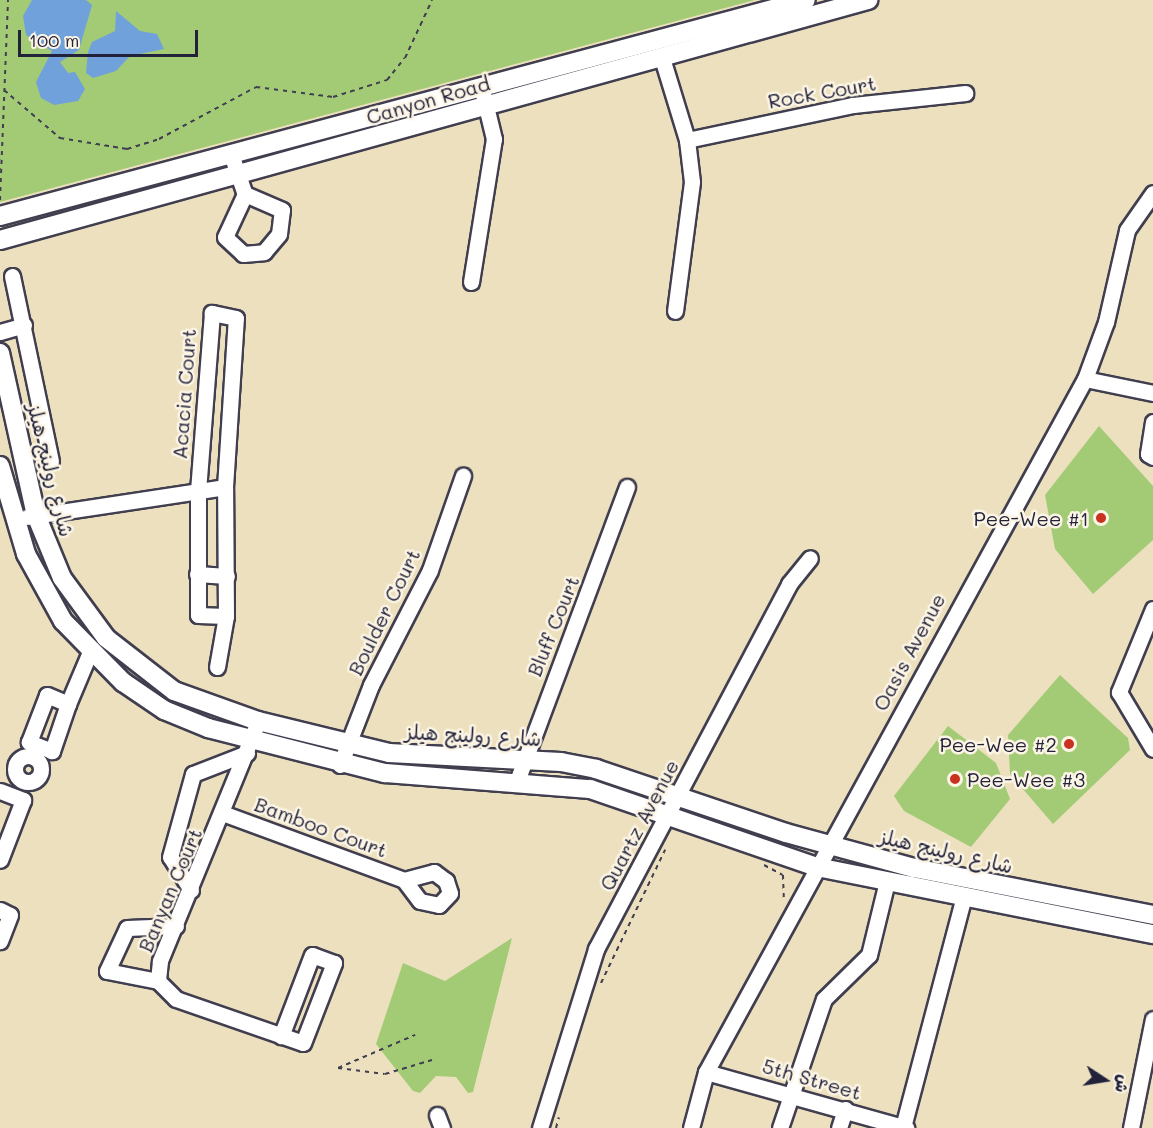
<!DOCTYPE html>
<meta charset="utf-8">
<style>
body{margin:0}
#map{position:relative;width:1153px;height:1128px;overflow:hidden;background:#ece0be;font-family:Mali,"Playpen Sans Arabic",sans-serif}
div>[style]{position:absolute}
.green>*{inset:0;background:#a3cb76}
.water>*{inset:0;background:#70a1da}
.path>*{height:2px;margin-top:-1px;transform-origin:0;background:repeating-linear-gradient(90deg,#403e4f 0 4.5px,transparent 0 9px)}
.roads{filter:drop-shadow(2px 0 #403e4f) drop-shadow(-2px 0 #403e4f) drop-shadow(0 2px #403e4f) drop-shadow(0 -2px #403e4f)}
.minor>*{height:15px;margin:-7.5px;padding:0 7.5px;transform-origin:7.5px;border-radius:7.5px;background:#fff}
.minor>.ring{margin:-7.5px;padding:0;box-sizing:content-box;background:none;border:15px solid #fff;border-radius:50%}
.major>*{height:18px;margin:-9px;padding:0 9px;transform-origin:9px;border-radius:9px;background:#fff}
.dots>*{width:16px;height:16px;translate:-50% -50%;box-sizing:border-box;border:3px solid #fcf5e5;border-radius:50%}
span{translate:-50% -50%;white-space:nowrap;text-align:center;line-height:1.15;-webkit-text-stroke:5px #fcf5e5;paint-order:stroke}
.street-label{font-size:20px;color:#22223b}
.poi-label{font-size:20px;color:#22223b}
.right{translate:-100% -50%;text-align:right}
.left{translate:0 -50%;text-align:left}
.north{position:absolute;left:1075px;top:1050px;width:60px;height:60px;-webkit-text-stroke:4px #fcf5e5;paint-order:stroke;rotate:102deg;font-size:16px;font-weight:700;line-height:24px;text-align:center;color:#22223b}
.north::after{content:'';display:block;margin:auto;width:21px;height:27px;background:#22223b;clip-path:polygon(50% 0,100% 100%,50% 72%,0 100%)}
.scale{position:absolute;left:18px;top:30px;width:180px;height:27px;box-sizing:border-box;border:3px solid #22223b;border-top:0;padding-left:8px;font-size:18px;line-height:21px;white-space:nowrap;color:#22223b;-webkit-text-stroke:4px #fcf5e5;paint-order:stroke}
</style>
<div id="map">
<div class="green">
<div style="clip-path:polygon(0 0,755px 0,0 202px)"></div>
<div style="clip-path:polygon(1099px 426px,1153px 486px,1153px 540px,1093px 594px,1055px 549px,1045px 495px)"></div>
<div style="clip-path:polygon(1060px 675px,1128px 738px,1130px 750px,1053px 824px,1010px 774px,1008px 735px)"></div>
<div style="clip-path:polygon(948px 726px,996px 763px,1010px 799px,971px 847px,904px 811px,894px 796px)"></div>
<div style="clip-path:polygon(512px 938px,473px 1092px,468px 1093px,456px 1077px,436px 1076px,420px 1093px,413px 1091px,376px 1044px,403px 963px,445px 981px)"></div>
</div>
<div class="water">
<div style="clip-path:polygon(32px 0,86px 0,92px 5px,79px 50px,60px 62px,68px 73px,75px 72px,85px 89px,78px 101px,54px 105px,41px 98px,36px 82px,52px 51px,26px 35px,23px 16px)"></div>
<div style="clip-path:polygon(116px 11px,140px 31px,157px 34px,164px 49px,130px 56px,116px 71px,93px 78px,86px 73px,88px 52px,92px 42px,115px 31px)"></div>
</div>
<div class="path">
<div style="left:4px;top:90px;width:74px;rotate:40.6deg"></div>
<div style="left:60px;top:138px;width:68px;rotate:9.3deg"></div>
<div style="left:127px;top:149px;width:34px;rotate:-17deg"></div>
<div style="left:159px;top:139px;width:110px;rotate:-28.2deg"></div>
<div style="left:256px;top:87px;width:78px;rotate:7.4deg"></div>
<div style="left:333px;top:97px;width:57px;rotate:-17.5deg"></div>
<div style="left:387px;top:80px;width:28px;rotate:-51deg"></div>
<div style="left:405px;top:58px;width:64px;rotate:-65deg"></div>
<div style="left:0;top:200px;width:200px;rotate:-87.7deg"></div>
<div style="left:764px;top:865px;width:21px;rotate:28deg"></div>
<div style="left:783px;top:875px;width:27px;rotate:88deg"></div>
<div style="left:601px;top:983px;width:148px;rotate:-64.3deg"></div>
<div style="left:338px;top:1068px;width:47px;rotate:7.3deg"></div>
<div style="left:385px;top:1074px;width:49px;rotate:-16.6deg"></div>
<div style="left:338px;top:1068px;width:84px;rotate:-23.2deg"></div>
<div style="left:556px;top:1128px;width:11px;rotate:-75deg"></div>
</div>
<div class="roads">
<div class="minor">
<div style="left:662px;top:58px;width:86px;rotate:73deg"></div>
<div style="left:687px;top:140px;width:42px;rotate:83.2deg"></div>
<div style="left:692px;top:182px;width:130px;rotate:97.5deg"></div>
<div style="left:687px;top:140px;width:170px;rotate:-11.9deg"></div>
<div style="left:853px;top:105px;width:113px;rotate:-6.1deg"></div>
<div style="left:232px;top:157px;width:39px;rotate:71deg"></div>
<div style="left:245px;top:194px;width:47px;rotate:114.9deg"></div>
<div style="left:225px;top:237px;width:25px;rotate:43deg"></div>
<div style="left:243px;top:254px;width:21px;rotate:-5deg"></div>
<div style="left:264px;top:252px;width:23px;rotate:-50deg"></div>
<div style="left:279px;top:234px;width:24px;rotate:-83deg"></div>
<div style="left:282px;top:210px;width:40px;rotate:-156.6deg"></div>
<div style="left:12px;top:276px;width:189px;rotate:78.1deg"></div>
<div style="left:471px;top:282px;width:145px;rotate:-80.9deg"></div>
<div style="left:494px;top:139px;width:46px;rotate:-103.7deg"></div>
<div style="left:0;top:332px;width:25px;rotate:-16deg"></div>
<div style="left:1085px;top:379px;width:69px;rotate:11.6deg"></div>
<div style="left:1153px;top:422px;width:32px;rotate:99deg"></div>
<div style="left:1148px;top:454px;width:6px;rotate:31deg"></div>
<div style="left:27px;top:517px;width:200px;rotate:-8.6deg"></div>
<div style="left:197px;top:574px;width:30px;rotate:4deg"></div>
<div style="left:1153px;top:609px;width:90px;rotate:112.3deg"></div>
<div style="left:1119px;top:692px;width:66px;rotate:59.2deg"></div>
<div style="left:217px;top:667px;width:52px;rotate:-80deg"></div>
<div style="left:226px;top:616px;width:129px;rotate:-90.4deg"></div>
<div style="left:225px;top:487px;width:169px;rotate:-86.3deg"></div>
<div style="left:236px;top:318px;width:25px;rotate:-168deg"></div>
<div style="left:212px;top:313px;width:179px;rotate:94.5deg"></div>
<div style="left:198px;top:491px;width:124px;rotate:90deg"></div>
<div style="left:198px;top:615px;width:28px;rotate:2deg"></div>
<div style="left:47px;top:695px;width:23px;rotate:23deg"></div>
<div style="left:68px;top:704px;width:50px;rotate:108.8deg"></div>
<div style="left:52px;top:751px;width:25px;rotate:-159deg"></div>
<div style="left:29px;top:742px;width:50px;rotate:-69deg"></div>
<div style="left:68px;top:704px;width:56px;rotate:-67.1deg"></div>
<div style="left:255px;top:729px;width:251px;rotate:112.3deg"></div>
<div style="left:160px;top:961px;width:20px;rotate:96deg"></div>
<div style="left:158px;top:981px;width:25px;rotate:45deg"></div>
<div style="left:176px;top:999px;width:134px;rotate:19.1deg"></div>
<div style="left:303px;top:1043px;width:86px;rotate:-68.8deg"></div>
<div style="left:334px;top:963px;width:23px;rotate:-160deg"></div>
<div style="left:312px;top:955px;width:87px;rotate:110.9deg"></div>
<div class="ring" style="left:15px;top:756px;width:11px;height:11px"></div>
<div style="left:340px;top:765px;width:86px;rotate:-68.8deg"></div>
<div style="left:371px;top:685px;width:129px;rotate:-62.8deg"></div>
<div style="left:430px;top:570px;width:100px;rotate:-70.7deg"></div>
<div style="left:517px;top:781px;width:314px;rotate:-69.5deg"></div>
<div style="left:0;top:791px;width:25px;rotate:21deg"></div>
<div style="left:23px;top:800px;width:64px;rotate:111deg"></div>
<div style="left:225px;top:814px;width:191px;rotate:20.2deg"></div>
<div style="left:404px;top:880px;width:26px;rotate:53deg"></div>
<div style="left:420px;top:901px;width:19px;rotate:12deg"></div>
<div style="left:439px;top:905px;width:16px;rotate:-47deg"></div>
<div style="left:450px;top:893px;width:13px;rotate:-108deg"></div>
<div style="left:446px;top:881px;width:15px;rotate:-143deg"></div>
<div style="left:434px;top:872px;width:31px;rotate:165deg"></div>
<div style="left:191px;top:890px;width:39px;rotate:-122deg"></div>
<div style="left:170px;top:857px;width:86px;rotate:-74.5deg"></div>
<div style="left:193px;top:774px;width:58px;rotate:-21.3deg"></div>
<div style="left:0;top:910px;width:11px;rotate:27deg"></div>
<div style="left:10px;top:915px;width:28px;rotate:111deg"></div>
<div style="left:158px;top:981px;width:52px;rotate:-168.9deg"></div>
<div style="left:107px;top:971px;width:47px;rotate:-65.1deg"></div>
<div style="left:127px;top:928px;width:49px;rotate:-2.3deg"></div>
<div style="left:706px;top:1072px;width:208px;rotate:15.6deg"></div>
<div style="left:437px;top:1115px;width:14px;rotate:69deg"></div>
<div style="left:903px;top:1127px;width:239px;rotate:-75.2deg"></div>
<div style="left:540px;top:1128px;width:188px;rotate:-72.6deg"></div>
<div style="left:596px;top:949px;width:413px;rotate:-62.1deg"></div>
<div style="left:789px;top:584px;width:33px;rotate:-51deg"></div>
<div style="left:691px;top:1128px;width:58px;rotate:-75deg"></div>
<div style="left:706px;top:1072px;width:790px;rotate:-61.33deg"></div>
<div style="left:1085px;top:379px;width:61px;rotate:-69.8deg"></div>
<div style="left:1106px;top:322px;width:94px;rotate:-77.1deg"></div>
<div style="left:1127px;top:230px;width:45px;rotate:-54.9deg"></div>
<div style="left:780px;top:1128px;width:136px;rotate:-71.2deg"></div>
<div style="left:824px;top:999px;width:63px;rotate:-44.4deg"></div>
<div style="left:869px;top:955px;width:76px;rotate:-76.3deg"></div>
<div style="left:839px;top:1128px;width:20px;rotate:-72deg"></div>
<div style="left:1131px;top:1128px;width:111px;rotate:-78.6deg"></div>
</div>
<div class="major">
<div style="left:0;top:216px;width:834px;rotate:-15deg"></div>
<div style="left:0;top:240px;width:901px;rotate:-15.46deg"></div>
<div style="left:0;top:353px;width:166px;rotate:77.5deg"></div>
<div style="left:36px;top:515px;width:68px;rotate:67.6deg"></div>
<div style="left:62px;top:578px;width:74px;rotate:53.7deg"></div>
<div style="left:106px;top:638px;width:86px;rotate:37.9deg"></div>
<div style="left:174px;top:691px;width:89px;rotate:19.7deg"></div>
<div style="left:258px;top:721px;width:135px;rotate:13.7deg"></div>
<div style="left:389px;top:753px;width:172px;rotate:3deg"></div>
<div style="left:561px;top:762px;width:36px;rotate:11deg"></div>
<div style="left:596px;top:769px;width:200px;rotate:18.6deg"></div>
<div style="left:786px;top:833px;width:133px;rotate:15.3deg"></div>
<div style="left:914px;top:868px;width:244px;rotate:11.1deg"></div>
<div style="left:0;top:466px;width:92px;rotate:73.5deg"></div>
<div style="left:26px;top:554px;width:77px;rotate:61.1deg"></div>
<div style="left:63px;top:621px;width:86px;rotate:45.5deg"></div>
<div style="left:123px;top:682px;width:50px;rotate:34.3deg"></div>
<div style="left:164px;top:710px;width:48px;rotate:22.2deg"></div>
<div style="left:208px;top:728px;width:183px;rotate:14.3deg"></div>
<div style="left:385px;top:773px;width:206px;rotate:4.5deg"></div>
<div style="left:590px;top:789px;width:240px;rotate:19deg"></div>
<div style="left:817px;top:867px;width:343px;rotate:11.3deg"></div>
</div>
</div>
<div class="dots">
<div style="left:1101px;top:518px;background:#c8321e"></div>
<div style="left:1069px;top:744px;background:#c8321e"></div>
<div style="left:955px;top:779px;background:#c8321e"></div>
</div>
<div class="street-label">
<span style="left:822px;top:92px;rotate:-10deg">Rock Court</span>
<span style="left:428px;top:100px;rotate:-16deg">Canyon Road</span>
<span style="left:184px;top:394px;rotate:-86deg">Acacia Court</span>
<span style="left:51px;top:470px;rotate:76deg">شارع رولينج هيلز</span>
<span style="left:384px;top:612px;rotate:-64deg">Boulder Court</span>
<span style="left:553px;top:626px;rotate:-68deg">Bluff Court</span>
<span style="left:909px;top:652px;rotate:-62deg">Oasis Avenue</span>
<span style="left:473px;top:735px;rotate:3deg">شارع رولينج هيلز</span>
<span style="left:639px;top:825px;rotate:-62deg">Quartz Avenue</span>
<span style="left:321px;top:827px;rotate:20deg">Bamboo Court</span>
<span style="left:946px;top:851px;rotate:13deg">شارع رولينج هيلز</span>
<span style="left:170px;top:890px;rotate:-67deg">Banyan Court</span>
<span style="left:812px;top:1079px;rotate:16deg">5th Street</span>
</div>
<div class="poi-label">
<span class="right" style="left:1089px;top:518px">Pee-Wee #1</span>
<span class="right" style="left:1057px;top:744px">Pee-Wee #2</span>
<span class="left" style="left:967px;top:779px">Pee-Wee #3</span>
</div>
<div class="north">ش</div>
<div class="scale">100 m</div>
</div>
